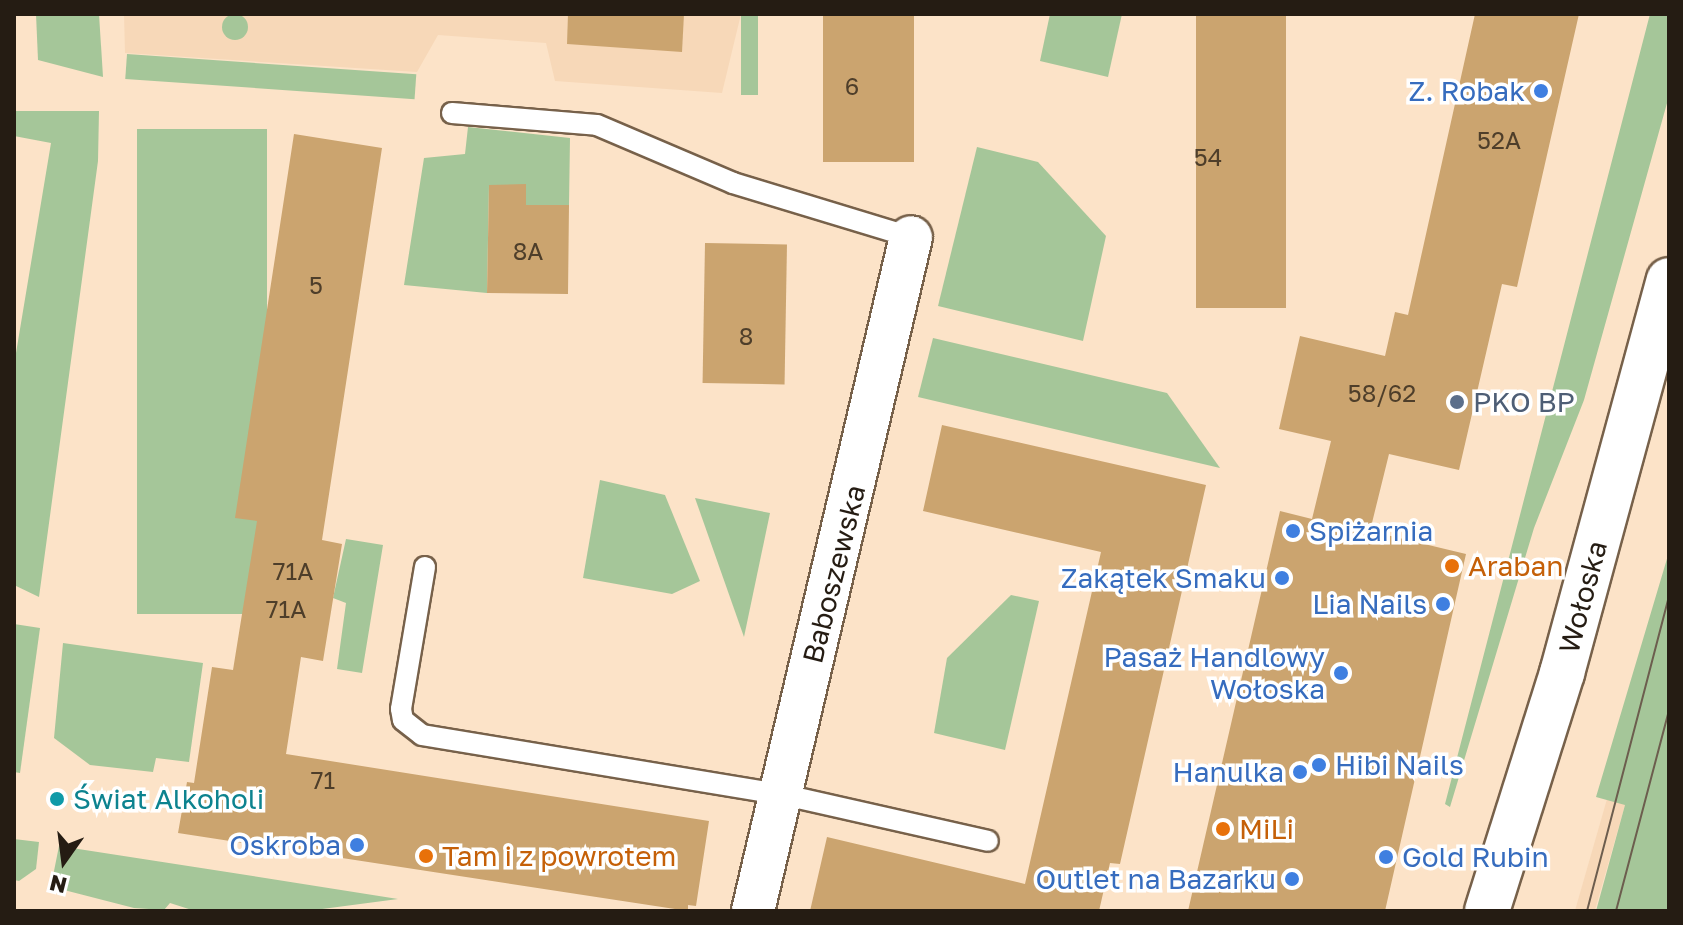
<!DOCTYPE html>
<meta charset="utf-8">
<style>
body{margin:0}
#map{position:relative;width:1683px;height:925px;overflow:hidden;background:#fce3c8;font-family:"Golos Text",sans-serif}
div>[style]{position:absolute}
.built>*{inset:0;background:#f7d8b8;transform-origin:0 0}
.green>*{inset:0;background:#a5c699;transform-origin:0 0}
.round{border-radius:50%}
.building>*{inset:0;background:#cba46f;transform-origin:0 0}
.roads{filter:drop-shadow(2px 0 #77614a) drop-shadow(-2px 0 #77614a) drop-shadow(0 2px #77614a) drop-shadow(0 -2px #77614a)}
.service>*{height:20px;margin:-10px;padding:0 10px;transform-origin:10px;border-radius:10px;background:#fff}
.minor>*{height:42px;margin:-21px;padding:0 21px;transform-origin:21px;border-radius:21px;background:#fff}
.secondary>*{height:44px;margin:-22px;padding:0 22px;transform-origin:22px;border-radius:22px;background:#fff}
.tram>*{height:2px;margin:-1px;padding:0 1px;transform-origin:1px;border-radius:1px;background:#6c5d4e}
.dots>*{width:22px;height:22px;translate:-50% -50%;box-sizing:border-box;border:4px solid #fff;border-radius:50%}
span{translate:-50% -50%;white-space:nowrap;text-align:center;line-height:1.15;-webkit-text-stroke:7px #fff;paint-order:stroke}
.number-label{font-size:24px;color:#4e3e2a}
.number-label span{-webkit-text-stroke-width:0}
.shop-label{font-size:28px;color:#366cbe}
.right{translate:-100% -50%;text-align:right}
.left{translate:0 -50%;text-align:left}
.service-label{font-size:28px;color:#4e5e75}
.food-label{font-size:28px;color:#c56008}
.street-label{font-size:28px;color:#251c13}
.culture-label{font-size:28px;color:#0d838f}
.frame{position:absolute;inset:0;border:16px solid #251c13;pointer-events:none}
.north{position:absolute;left:24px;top:821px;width:80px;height:80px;-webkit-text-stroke:6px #fff;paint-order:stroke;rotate:194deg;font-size:22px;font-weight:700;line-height:32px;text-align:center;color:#251c13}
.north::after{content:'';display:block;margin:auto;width:28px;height:36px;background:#251c13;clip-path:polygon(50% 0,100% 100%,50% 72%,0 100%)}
</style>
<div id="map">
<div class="built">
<div style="clip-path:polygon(124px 14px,741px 14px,722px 93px,555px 81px,546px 43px,438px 35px,417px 72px,125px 53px)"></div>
<div style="left:1607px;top:799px;width:19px;height:116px;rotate:16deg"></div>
</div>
<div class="green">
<div style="clip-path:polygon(36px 14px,99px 14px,103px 77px,38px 60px)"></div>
<div style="left:741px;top:14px;width:17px;height:81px"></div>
<div style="clip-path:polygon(1050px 14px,1122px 14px,1108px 77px,1040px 61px)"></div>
<div style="clip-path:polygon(1650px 14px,1669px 14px,1669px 96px,1584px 400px,1534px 528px,1450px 807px,1445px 804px)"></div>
<div class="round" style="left:222px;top:14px;width:26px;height:26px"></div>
<div style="left:127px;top:54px;width:290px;height:25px;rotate:4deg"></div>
<div style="clip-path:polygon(14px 111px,99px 111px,98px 161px,39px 597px,14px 585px,14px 365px,51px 143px,14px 136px)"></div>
<div style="clip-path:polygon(468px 127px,570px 138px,569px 205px,526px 205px,525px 185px,489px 185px,487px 293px,404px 285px,424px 158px,465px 154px)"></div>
<div style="left:137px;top:129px;width:130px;height:485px"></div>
<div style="clip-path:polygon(977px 147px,1038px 162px,1106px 236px,1083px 341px,938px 306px)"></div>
<div style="clip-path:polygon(933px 338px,1167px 393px,1220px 468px,918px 397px)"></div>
<div style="clip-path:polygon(600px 480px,665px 495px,700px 581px,672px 594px,583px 578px)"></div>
<div style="clip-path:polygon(695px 498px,770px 513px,744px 637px)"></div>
<div style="clip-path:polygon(346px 539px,383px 545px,362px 673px,337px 669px,346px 603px,333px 598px)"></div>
<div style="clip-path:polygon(1669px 552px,1669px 911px,1596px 911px,1625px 805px,1596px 797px)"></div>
<div style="clip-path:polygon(1011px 595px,1039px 601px,1005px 750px,934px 733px,947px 658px)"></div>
<div style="clip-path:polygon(14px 624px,40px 628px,20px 773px,14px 772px)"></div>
<div style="clip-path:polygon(63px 643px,203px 663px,189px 762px,156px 758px,153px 772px,90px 765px,54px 738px)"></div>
<div style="clip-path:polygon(14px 839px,39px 842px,36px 869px,19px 881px,14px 880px)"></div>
<div style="clip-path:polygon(59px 846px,227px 872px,398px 899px,307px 911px,195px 911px,170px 903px,164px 910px,134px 908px,64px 890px,53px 876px)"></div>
</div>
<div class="building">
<div style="clip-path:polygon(568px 14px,684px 14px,682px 52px,567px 44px)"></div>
<div style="left:823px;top:14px;width:91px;height:148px"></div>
<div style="left:1196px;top:14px;width:90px;height:294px"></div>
<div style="clip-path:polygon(1475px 14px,1579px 14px,1517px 287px,1502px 284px,1459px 470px,1389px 454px,1370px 531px,1466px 554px,1385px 911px,1188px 911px,1280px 511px,1312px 519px,1331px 441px,1279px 429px,1300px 336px,1385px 356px,1395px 312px,1408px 315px)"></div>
<div style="clip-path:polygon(294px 134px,382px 148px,322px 540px,342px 544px,323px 661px,301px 657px,286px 754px,709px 821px,696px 906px,688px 905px,688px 911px,178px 833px,187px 782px,194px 783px,212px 667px,233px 670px,257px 521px,235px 518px)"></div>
<div style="clip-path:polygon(526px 184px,526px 205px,569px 205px,568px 294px,487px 293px,489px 185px)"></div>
<div style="left:705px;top:243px;width:82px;height:140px;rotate:1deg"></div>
<div style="clip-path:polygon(942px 425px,1206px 485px,1120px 864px,1110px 863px,1099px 911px,810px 911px,827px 837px,1025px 884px,1101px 552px,923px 511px)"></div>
</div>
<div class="roads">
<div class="service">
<div style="left:452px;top:113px;width:145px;rotate:4.7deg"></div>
<div style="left:597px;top:125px;width:148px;rotate:23.1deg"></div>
<div style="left:733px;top:183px;width:186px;rotate:16.9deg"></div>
<div style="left:425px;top:567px;width:144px;rotate:99.6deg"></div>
<div style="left:401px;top:709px;width:11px;rotate:80deg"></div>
<div style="left:403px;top:720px;width:24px;rotate:38deg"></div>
<div style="left:422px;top:735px;width:363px;rotate:9.4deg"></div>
<div style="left:780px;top:794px;width:213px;rotate:12.7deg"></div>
</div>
<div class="minor">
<div style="left:753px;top:911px;width:692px;rotate:-76.81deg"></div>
</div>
<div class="secondary">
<div style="left:1487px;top:911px;width:250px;rotate:-72.5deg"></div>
<div style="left:1562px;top:673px;width:407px;rotate:-74.8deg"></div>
</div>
</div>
<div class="tram">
<div style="left:1587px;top:911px;width:325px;rotate:-75.4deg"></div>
<div style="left:1616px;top:911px;width:207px;rotate:-75.2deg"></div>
</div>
<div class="dots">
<div style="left:1541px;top:91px;background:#3f7fe0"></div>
<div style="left:1457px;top:402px;background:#5c6f8a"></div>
<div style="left:1293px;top:531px;background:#3f7fe0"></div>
<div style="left:1452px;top:566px;background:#e8710a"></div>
<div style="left:1282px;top:578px;background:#3f7fe0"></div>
<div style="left:1443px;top:604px;background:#3f7fe0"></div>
<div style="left:1341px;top:673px;background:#3f7fe0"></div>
<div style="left:1319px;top:765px;background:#3f7fe0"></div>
<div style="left:1300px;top:772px;background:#3f7fe0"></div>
<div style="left:57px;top:799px;background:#0f9aa8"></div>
<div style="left:1223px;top:829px;background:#e8710a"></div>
<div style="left:357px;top:845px;background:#3f7fe0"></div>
<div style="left:426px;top:856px;background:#e8710a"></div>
<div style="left:1386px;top:857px;background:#3f7fe0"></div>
<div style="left:1292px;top:879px;background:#3f7fe0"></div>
</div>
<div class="number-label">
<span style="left:852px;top:86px">6</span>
<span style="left:1499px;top:140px">52A</span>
<span style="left:1208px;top:157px">54</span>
<span style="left:528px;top:251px">8A</span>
<span style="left:316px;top:285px">5</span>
<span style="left:746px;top:336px">8</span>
<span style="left:1382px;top:393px">58/62</span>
<span style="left:293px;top:571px">71A</span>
<span style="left:286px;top:609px">71A</span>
<span style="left:323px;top:780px">71</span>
</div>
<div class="shop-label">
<span class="right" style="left:1525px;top:91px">Z. Robak</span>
<span class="left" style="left:1309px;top:531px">Spiżarnia</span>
<span class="right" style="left:1266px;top:578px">Zakątek Smaku</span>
<span class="right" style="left:1427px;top:604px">Lia Nails</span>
<span class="right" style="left:1325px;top:673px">Pasaż Handlowy<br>Wołoska</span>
<span class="left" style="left:1335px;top:765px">Hibi Nails</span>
<span class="right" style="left:1284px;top:772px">Hanulka</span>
<span class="right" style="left:341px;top:845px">Oskroba</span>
<span class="left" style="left:1402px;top:857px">Gold Rubin</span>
<span class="right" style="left:1276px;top:879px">Outlet na Bazarku</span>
</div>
<div class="service-label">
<span class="left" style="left:1473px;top:402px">PKO BP</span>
</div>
<div class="food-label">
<span class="left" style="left:1468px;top:566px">Araban</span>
<span class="left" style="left:1239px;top:829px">MiLi</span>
<span class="left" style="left:442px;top:856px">Tam i z powrotem</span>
</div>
<div class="street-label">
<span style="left:834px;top:574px;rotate:-76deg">Baboszewska</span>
<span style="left:1583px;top:597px;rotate:-75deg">Wołoska</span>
</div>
<div class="culture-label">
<span class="left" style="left:73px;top:799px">Świat Alkoholi</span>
</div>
<div class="frame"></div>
<div class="north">N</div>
</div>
